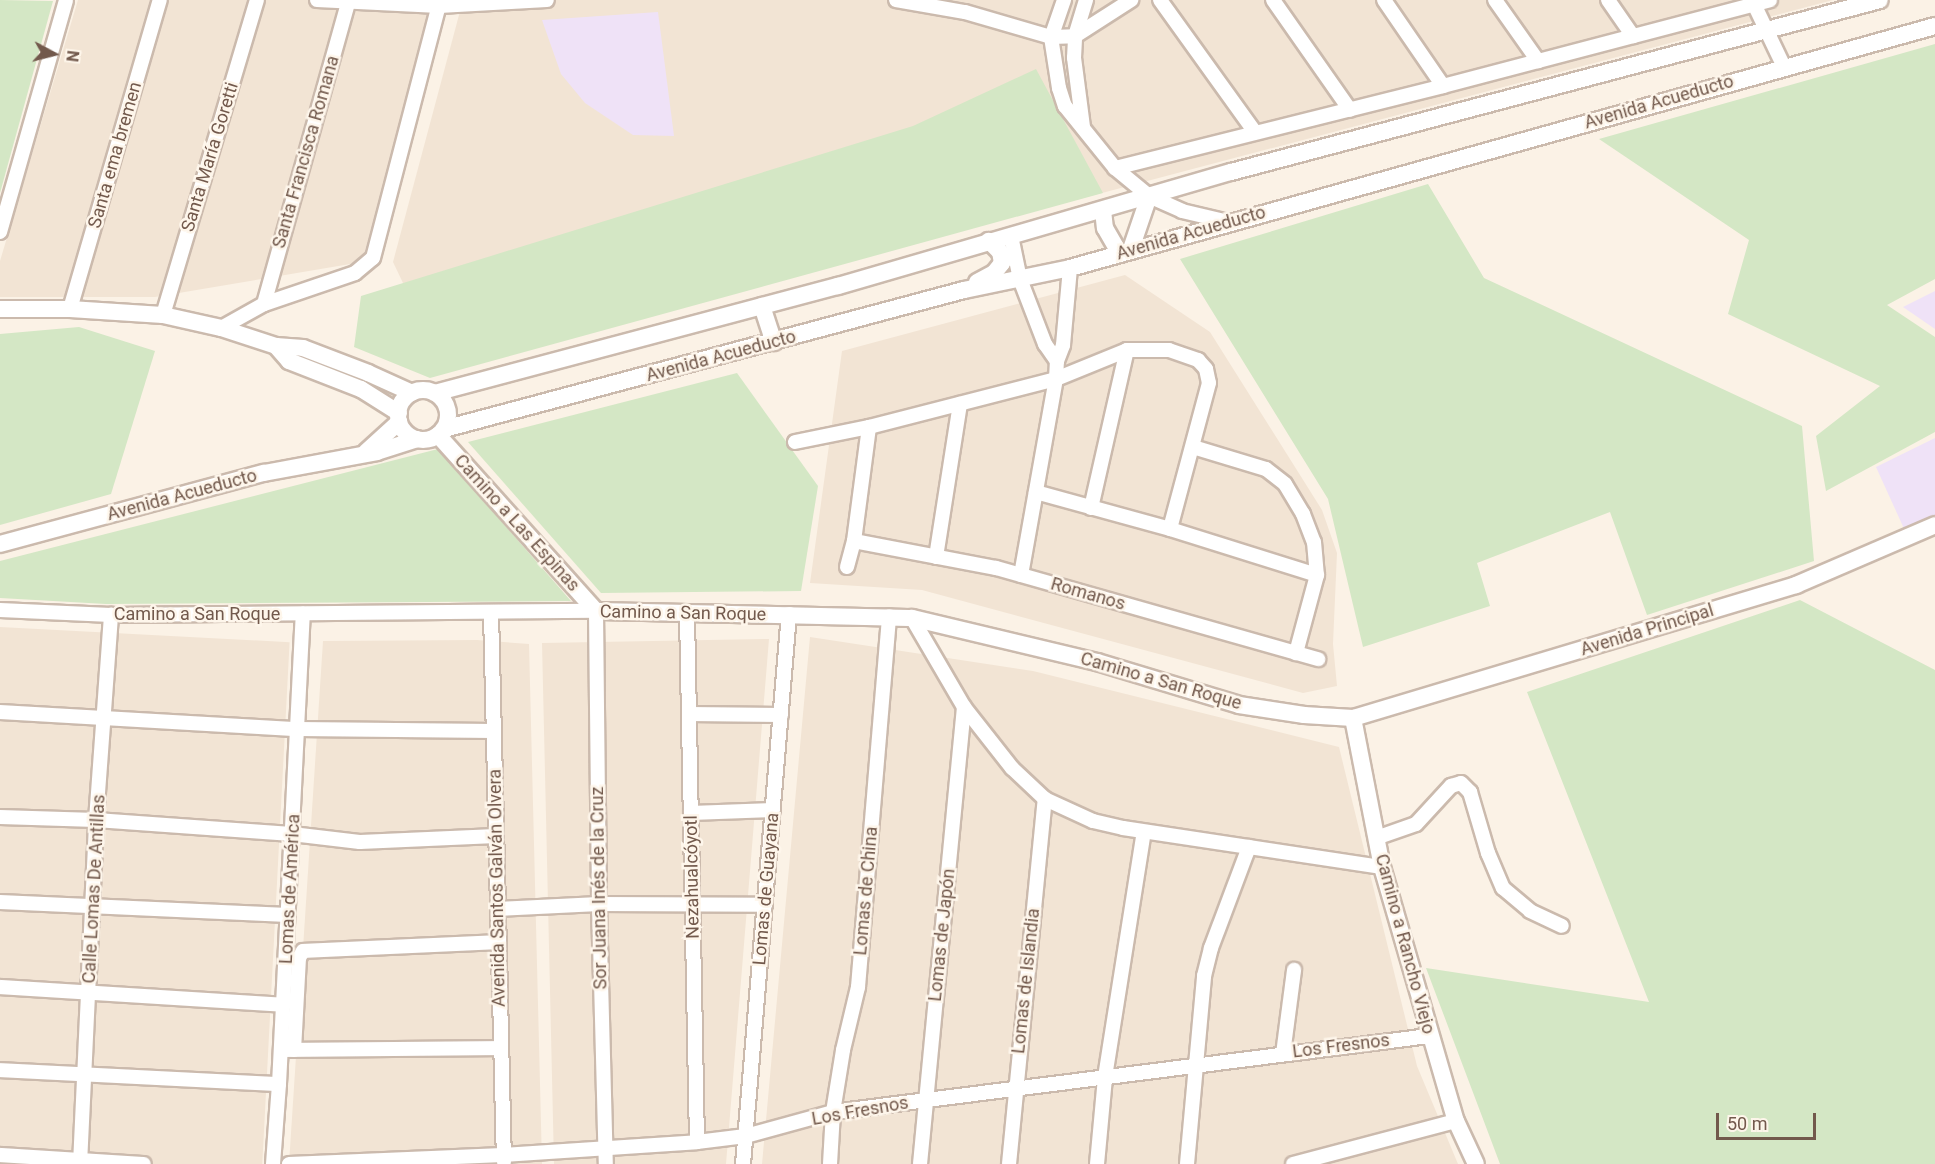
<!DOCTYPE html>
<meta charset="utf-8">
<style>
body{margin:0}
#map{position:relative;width:1935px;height:1164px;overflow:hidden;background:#fbf2e6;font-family:Roboto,sans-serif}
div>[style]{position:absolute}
.residential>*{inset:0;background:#f2e4d4;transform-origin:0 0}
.education>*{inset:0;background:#efe2f7}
.green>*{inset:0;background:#d4e7c5}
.roads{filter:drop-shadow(2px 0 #cbbaad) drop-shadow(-2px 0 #cbbaad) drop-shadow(0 2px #cbbaad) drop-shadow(0 -2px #cbbaad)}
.minor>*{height:14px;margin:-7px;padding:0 7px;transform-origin:7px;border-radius:7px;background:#fff}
.tertiary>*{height:16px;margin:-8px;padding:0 8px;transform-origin:8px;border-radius:8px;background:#fff}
.tertiary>.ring{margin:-8px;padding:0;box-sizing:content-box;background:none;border:16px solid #fff;border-radius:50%}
span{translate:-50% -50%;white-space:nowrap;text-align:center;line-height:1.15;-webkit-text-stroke:5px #fef6eb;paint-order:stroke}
.street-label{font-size:18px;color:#72594c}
.north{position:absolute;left:24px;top:24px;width:60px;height:60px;-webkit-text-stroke:4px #fef6eb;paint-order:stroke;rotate:97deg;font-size:16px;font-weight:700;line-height:24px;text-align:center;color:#72594c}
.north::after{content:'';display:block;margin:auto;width:21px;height:27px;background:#72594c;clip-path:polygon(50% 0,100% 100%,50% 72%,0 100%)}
.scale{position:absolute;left:1716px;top:1113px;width:100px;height:27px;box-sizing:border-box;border:3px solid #72594c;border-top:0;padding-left:8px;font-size:18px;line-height:21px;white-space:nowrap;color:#72594c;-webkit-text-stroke:4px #fef6eb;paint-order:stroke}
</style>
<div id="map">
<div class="residential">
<div style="clip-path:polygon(78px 0,437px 0,362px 262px,155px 297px,0 297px,0 261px)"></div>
<div style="clip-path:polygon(463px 0,1833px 0,443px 367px,393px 262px)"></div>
<div style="clip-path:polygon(1125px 275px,1210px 332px,1322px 510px,1337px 553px,1333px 644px,1337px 686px,1303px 693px,922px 590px,810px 583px,842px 351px)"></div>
<div style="left:0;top:627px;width:290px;height:537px;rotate:3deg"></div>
<div style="clip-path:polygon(810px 637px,1033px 671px,1339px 747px,1417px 1066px,1458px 1164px,762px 1164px)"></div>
<div style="clip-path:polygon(769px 639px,726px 1164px,554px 1164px,542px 643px)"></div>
<div style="clip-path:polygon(477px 640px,529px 644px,542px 1164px,289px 1164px,323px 641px)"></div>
</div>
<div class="education">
<div style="clip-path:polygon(658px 12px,674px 136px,633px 135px,585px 103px,561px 74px,542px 20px)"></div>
<div style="clip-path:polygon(1935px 291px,1935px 329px,1903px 307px)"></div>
<div style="clip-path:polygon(1935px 438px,1935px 519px,1906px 533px,1876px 467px)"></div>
</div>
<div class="green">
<div style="clip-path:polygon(0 0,53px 1px,0 193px)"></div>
<div style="clip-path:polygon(1935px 44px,1935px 279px,1887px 305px,1935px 337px,1935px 432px,1826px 491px,1816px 436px,1880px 386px,1728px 314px,1749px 240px,1599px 139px)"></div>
<div style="clip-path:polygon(1036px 69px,1103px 193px,430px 378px,354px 347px,361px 296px,913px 126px)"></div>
<div style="clip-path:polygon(1428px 184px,1484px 278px,1802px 426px,1814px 561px,1647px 615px,1610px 512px,1477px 563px,1490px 606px,1363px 647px,1328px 499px,1180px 259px)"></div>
<div style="clip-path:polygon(79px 327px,155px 351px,111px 494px,0 525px,0 334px)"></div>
<div style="clip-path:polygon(737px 373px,818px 486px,801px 591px,601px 593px,468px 442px)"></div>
<div style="clip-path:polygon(438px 449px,571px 601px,106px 604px,0 598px,0 561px)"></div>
<div style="clip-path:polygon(1800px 600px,1935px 670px,1935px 1164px,1500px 1164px,1426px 968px,1649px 1002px,1527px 692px)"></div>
</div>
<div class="roads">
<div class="minor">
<div style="left:317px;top:0;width:122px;rotate:2.8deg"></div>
<div style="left:439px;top:6px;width:108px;rotate:-3.2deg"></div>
<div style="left:896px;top:0;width:70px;rotate:9.9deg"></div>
<div style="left:965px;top:12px;width:90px;rotate:16.2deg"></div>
<div style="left:1051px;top:37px;width:24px;rotate:-2deg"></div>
<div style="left:1075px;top:36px;width:67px;rotate:-32.7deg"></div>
<div style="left:1064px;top:0;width:39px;rotate:109deg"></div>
<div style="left:1051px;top:37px;width:52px;rotate:81.1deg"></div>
<div style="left:1059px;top:88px;width:19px;rotate:72deg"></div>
<div style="left:1065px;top:106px;width:80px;rotate:51.1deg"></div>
<div style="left:1115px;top:168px;width:44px;rotate:39.5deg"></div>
<div style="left:1149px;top:196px;width:36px;rotate:24deg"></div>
<div style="left:1182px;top:211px;width:48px;rotate:13.2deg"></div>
<div style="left:1160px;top:0;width:163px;rotate:54.3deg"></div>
<div style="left:1273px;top:0;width:134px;rotate:55deg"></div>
<div style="left:1384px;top:0;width:104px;rotate:55.5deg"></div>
<div style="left:1495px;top:0;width:75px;rotate:54.8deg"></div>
<div style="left:1608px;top:0;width:44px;rotate:55.2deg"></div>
<div style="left:1754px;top:4px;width:70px;rotate:64.5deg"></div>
<div style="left:1083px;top:127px;width:70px;rotate:-97.4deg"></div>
<div style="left:1074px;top:58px;width:22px;rotate:-87deg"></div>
<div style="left:1075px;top:36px;width:38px;rotate:-73deg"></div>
<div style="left:1115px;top:168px;width:338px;rotate:-14deg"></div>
<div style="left:1443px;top:86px;width:338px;rotate:-14.7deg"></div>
<div style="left:0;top:232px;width:241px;rotate:-74.1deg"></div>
<div style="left:1011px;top:236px;width:44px;rotate:78.2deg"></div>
<div style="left:1020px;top:279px;width:70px;rotate:69deg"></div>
<div style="left:1045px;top:344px;width:21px;rotate:55deg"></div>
<div style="left:264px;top:304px;width:316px;rotate:-74.4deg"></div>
<div style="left:70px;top:309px;width:322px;rotate:-73.8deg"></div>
<div style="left:163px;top:315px;width:329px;rotate:-73.4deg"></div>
<div style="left:221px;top:328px;width:49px;rotate:-29.2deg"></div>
<div style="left:264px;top:304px;width:96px;rotate:-18.8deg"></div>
<div style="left:355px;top:273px;width:23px;rotate:-40deg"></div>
<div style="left:373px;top:258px;width:267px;rotate:-75.4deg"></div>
<div style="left:795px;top:442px;width:76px;rotate:-11.5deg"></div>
<div style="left:869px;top:427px;width:193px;rotate:-14.4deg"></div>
<div style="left:1056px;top:379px;width:77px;rotate:-22.2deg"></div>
<div style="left:1127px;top:350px;width:42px"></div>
<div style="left:1169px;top:350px;width:31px;rotate:19deg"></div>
<div style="left:1198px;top:360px;width:12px;rotate:48deg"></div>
<div style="left:1206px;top:369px;width:14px;rotate:78deg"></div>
<div style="left:1209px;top:383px;width:151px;rotate:105deg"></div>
<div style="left:1193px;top:447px;width:76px;rotate:16.8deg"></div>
<div style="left:1266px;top:469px;width:24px;rotate:38deg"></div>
<div style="left:1285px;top:484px;width:35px;rotate:59deg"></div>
<div style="left:1303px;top:514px;width:30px;rotate:69deg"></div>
<div style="left:1314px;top:542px;width:33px;rotate:85deg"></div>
<div style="left:1317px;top:575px;width:81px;rotate:105.1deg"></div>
<div style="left:1036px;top:492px;width:139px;rotate:15.4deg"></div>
<div style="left:1170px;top:529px;width:154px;rotate:17.4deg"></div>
<div style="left:1091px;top:508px;width:162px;rotate:-77.2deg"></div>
<div style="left:854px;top:541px;width:145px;rotate:10.8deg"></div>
<div style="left:996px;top:568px;width:335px;rotate:15.8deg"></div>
<div style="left:936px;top:557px;width:155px;rotate:-81.1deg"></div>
<div style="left:847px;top:567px;width:27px;rotate:-75deg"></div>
<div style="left:854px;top:541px;width:115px;rotate:-82.5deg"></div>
<div style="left:1021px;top:575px;width:199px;rotate:-79.9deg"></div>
<div style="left:1056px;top:379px;width:18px;rotate:-87deg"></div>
<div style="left:1057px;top:361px;width:17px;rotate:-69deg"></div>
<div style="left:1063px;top:345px;width:77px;rotate:-84.8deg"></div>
<div style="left:0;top:610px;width:111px;rotate:2.6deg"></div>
<div style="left:111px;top:615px;width:485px;rotate:-0.5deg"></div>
<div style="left:596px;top:611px;width:293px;rotate:89.4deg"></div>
<div style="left:599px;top:904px;width:260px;rotate:88.5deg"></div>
<div style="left:491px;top:612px;width:550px;rotate:88.65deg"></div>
<div style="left:687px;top:613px;width:529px;rotate:88.92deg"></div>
<div style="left:912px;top:618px;width:103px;rotate:59.7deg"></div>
<div style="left:964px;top:707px;width:78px;rotate:51.8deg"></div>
<div style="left:1012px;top:768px;width:45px;rotate:43.2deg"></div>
<div style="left:1045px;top:799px;width:53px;rotate:24.6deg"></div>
<div style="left:1093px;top:821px;width:31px;rotate:13deg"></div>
<div style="left:1123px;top:828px;width:262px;rotate:8.6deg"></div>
<div style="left:0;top:712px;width:298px;rotate:3.3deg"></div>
<div style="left:298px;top:729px;width:196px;rotate:0.6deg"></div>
<div style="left:689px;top:714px;width:92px;rotate:0.6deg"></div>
<div style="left:691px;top:813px;width:82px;rotate:-2.1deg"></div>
<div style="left:0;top:817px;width:96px;rotate:1.8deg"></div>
<div style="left:96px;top:820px;width:196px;rotate:4.1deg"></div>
<div style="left:292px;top:834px;width:68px;rotate:6.7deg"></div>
<div style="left:360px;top:842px;width:136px;rotate:-2.5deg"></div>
<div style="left:1376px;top:838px;width:42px;rotate:-19.3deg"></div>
<div style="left:1416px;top:824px;width:52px;rotate:-47.4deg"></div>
<div style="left:1451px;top:786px;width:10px;rotate:-17deg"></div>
<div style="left:1461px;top:783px;width:13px;rotate:45deg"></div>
<div style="left:1470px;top:792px;width:64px;rotate:73.6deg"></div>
<div style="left:1488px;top:853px;width:38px;rotate:67deg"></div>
<div style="left:1503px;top:888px;width:35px;rotate:40deg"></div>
<div style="left:1530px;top:911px;width:35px;rotate:25deg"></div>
<div style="left:0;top:902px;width:288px;rotate:2.6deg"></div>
<div style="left:498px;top:909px;width:101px;rotate:-2.8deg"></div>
<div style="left:599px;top:904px;width:166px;rotate:0.3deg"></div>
<div style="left:0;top:987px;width:284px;rotate:3.6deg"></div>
<div style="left:287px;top:1050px;width:214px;rotate:-0.5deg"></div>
<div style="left:294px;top:1050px;width:92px;rotate:-86.9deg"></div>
<div style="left:299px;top:958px;width:8px;rotate:-60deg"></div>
<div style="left:303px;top:951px;width:196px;rotate:-2.6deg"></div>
<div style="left:1283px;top:1054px;width:85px;rotate:-82.5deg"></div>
<div style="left:0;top:1070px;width:279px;rotate:2.9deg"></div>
<div style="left:0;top:1155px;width:144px;rotate:3.6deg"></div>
<div style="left:80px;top:1164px;width:344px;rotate:-87.3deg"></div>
<div style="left:96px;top:820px;width:206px;rotate:-85.8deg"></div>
<div style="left:273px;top:1164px;width:80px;rotate:-85.7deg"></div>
<div style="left:279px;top:1084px;width:471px;rotate:-87.1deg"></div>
<div style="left:289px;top:1164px;width:214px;rotate:-2.4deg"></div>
<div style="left:503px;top:1155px;width:194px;rotate:-3.8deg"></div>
<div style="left:697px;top:1142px;width:49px;rotate:-7deg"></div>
<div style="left:746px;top:1136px;width:90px;rotate:-15.4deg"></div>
<div style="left:833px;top:1112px;width:601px;rotate:-7.27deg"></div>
<div style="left:743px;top:1164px;width:552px;rotate:-85.22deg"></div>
<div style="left:830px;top:1164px;width:52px;rotate:-86.7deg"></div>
<div style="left:833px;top:1112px;width:63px;rotate:-80.8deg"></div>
<div style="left:843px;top:1050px;width:65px;rotate:-76.6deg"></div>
<div style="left:858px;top:987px;width:372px;rotate:-85.2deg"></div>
<div style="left:920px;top:1164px;width:459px;rotate:-84.5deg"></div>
<div style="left:1009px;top:1164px;width:367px;rotate:-84.4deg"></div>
<div style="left:1097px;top:1164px;width:87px;rotate:-84.7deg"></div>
<div style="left:1105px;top:1077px;width:248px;rotate:-81deg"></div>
<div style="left:1187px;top:1164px;width:189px;rotate:-84.8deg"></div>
<div style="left:1204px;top:976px;width:29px;rotate:-76deg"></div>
<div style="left:1211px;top:948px;width:108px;rotate:-69.4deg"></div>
<div style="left:1293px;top:1164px;width:169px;rotate:-14.8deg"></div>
</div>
<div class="tertiary">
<div style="left:1103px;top:210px;width:18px;rotate:84deg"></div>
<div style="left:1105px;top:228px;width:30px;rotate:60deg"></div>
<div style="left:1131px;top:249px;width:56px;rotate:-71.2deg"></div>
<div style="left:977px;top:282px;width:19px;rotate:-28deg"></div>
<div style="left:994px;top:273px;width:13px;rotate:-51deg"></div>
<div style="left:1002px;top:263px;width:11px;rotate:-100deg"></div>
<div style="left:1000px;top:252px;width:16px;rotate:-135deg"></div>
<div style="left:762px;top:306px;width:38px;rotate:72deg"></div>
<div style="left:0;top:309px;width:70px"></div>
<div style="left:70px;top:309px;width:93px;rotate:3.7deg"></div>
<div style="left:163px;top:315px;width:59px;rotate:12.6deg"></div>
<div style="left:221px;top:328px;width:58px;rotate:18.1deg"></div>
<div style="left:276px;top:346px;width:27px;rotate:4deg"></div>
<div style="left:303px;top:348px;width:70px;rotate:21deg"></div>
<div style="left:368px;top:373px;width:48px;rotate:24.4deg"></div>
<div style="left:276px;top:346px;width:20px;rotate:49deg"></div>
<div style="left:289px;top:361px;width:77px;rotate:21.3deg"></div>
<div style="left:361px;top:389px;width:45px;rotate:32.3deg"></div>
<div class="ring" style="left:398px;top:390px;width:34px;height:34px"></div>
<div style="left:435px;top:393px;width:417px;rotate:-14.9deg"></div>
<div style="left:838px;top:286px;width:409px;rotate:-16.2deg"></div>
<div style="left:1231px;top:172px;width:671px;rotate:-14.84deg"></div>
<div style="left:444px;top:429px;width:538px;rotate:-14.97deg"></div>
<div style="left:964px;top:290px;width:108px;rotate:-11.7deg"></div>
<div style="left:1070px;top:268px;width:898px;rotate:-15.63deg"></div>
<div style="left:438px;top:435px;width:237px;rotate:48.1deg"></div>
<div style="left:596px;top:611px;width:316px;rotate:1.3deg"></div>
<div style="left:912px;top:618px;width:190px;rotate:13.4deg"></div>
<div style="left:1097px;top:662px;width:148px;rotate:16.8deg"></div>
<div style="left:1239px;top:705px;width:66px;rotate:8.7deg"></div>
<div style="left:1304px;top:715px;width:49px;rotate:3.5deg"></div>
<div style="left:1353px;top:718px;width:463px;rotate:-16.7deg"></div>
<div style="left:1796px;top:585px;width:151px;rotate:-23.3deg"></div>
<div style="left:366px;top:452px;width:45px;rotate:-42.3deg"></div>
<div style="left:0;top:544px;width:273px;rotate:-15.1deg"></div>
<div style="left:264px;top:473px;width:115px;rotate:-10.5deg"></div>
<div style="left:377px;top:452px;width:42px;rotate:-18deg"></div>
<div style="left:1353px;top:718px;width:152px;rotate:79deg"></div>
<div style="left:1382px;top:867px;width:265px;rotate:73.8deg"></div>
<div style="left:1456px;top:1121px;width:47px;rotate:65.1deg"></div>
</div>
</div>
<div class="street-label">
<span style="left:1659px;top:102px;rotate:-16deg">Avenida Acueducto</span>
<span style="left:306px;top:152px;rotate:-74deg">Santa Francisca Romana</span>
<span style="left:115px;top:155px;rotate:-74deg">Santa ema bremen</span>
<span style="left:210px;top:157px;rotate:-73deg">Santa María Goretti</span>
<span style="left:1191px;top:233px;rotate:-16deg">Avenida Acueducto</span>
<span style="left:721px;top:356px;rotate:-15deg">Avenida Acueducto</span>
<span style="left:182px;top:495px;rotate:-15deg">Avenida Acueducto</span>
<span style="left:517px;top:523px;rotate:48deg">Camino a Las Espinas</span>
<span style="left:1088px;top:594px;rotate:16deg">Romanos</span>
<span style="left:683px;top:613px;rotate:1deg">Camino a San Roque</span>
<span style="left:197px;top:614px">Camino a San Roque</span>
<span style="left:1647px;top:630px;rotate:-17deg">Avenida Principal</span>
<span style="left:1161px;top:681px;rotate:16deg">Camino a San Roque</span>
<span style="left:692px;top:877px;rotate:-91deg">Nezahualcóyotl</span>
<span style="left:497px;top:888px;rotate:-91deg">Avenida Santos Galván Olvera</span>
<span style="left:599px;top:888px;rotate:-91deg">Sor Juana Inés de la Cruz</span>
<span style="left:94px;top:889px;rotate:-87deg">Calle Lomas De Antillas</span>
<span style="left:290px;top:889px;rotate:-87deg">Lomas de América</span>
<span style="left:766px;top:889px;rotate:-85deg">Lomas de Guayana</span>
<span style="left:866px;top:891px;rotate:-85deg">Lomas de China</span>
<span style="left:942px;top:935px;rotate:-84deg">Lomas de Japón</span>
<span style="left:1405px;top:944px;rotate:75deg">Camino a Rancho Viejo</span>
<span style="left:1026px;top:981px;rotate:-84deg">Lomas de Islandia</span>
<span style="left:1341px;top:1046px;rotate:-7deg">Los Fresnos</span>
<span style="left:860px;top:1111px;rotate:-10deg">Los Fresnos</span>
</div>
<div class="north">N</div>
<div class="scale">50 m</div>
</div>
